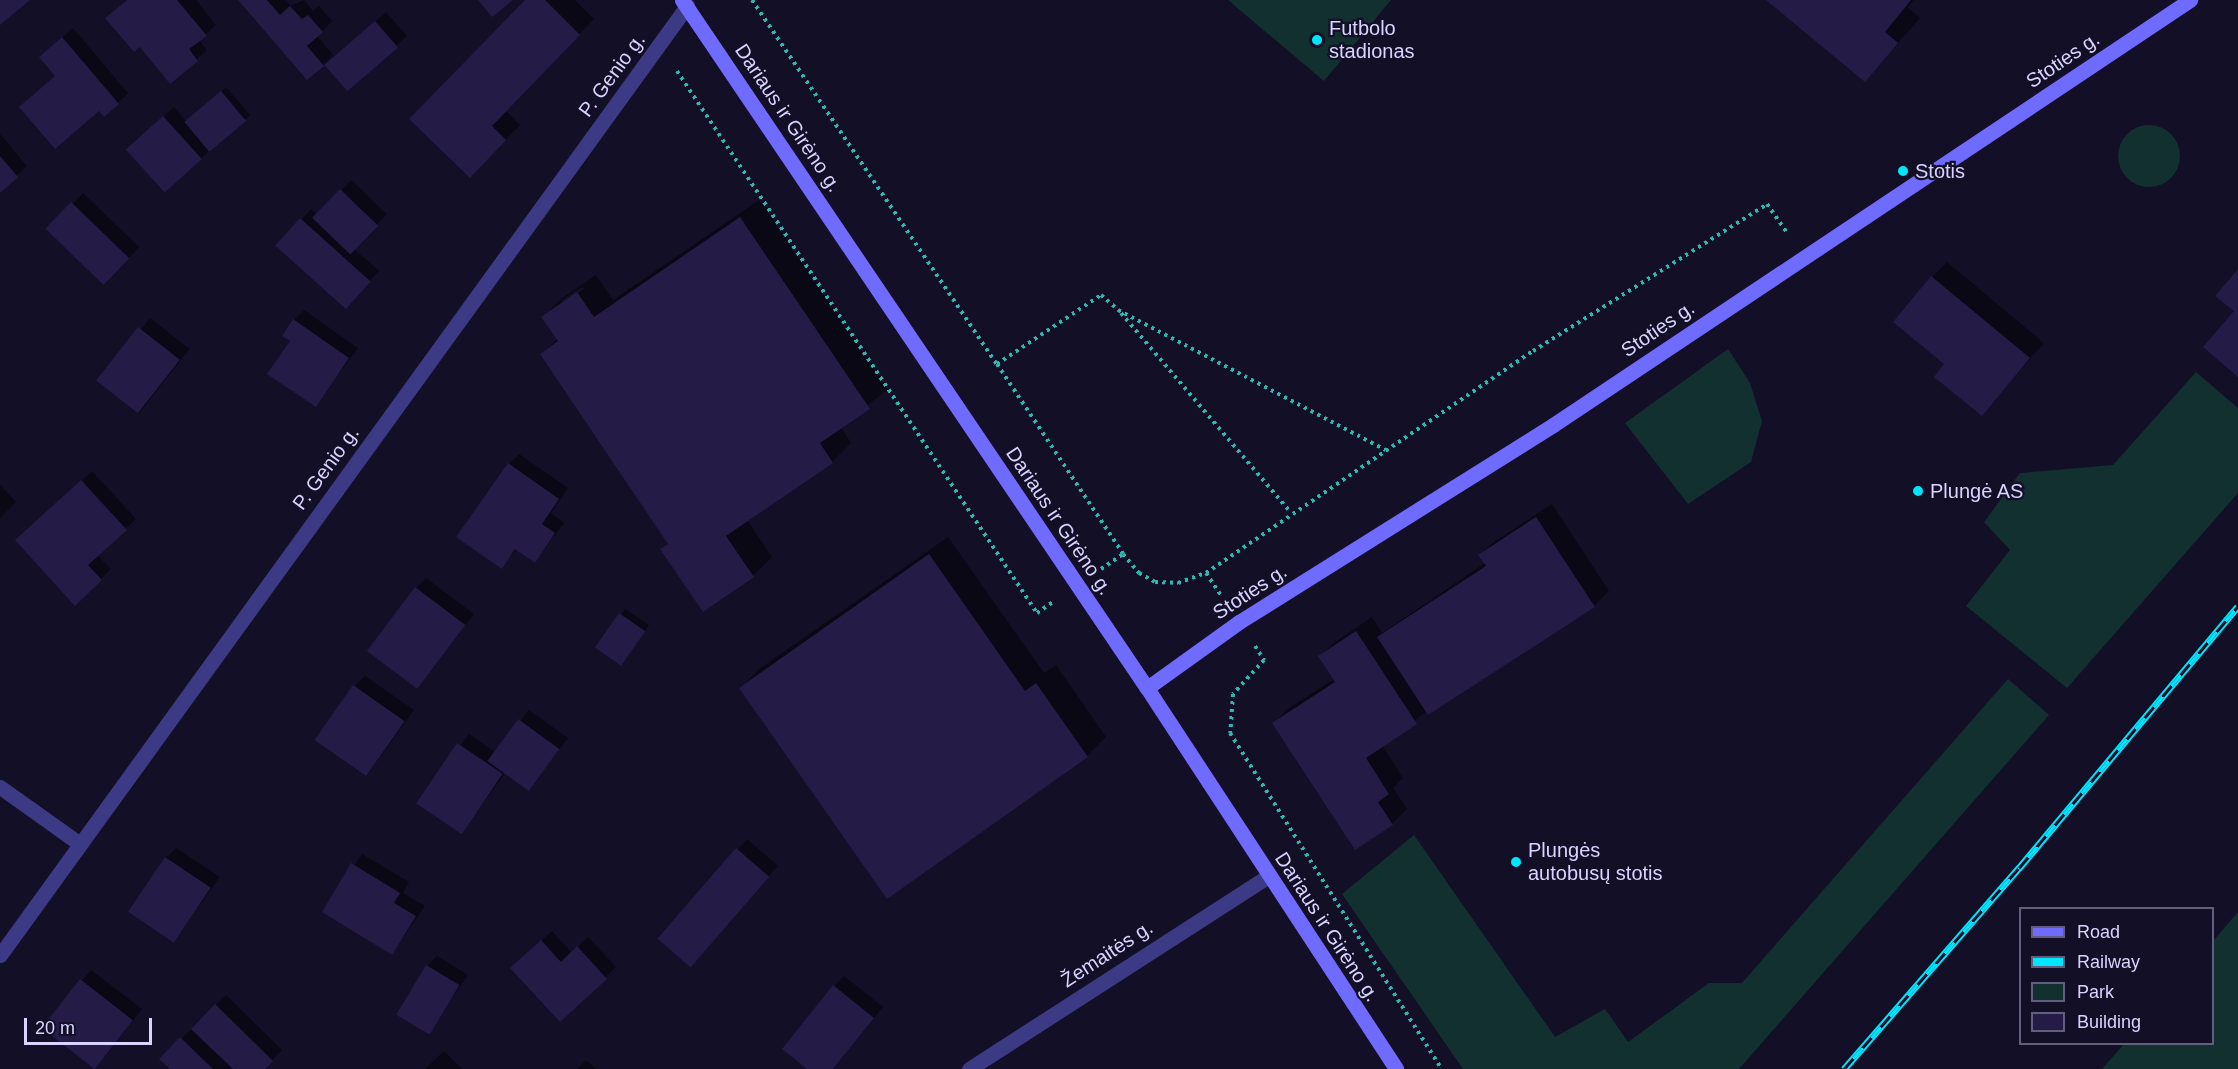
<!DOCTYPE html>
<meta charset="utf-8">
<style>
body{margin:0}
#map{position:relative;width:2238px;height:1069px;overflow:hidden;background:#130f26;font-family:Helvetica,sans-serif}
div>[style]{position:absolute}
.green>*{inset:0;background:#12302f}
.round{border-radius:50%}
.shadow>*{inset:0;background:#0007;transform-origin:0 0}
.building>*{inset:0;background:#241b47;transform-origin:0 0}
.path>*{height:4px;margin-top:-2px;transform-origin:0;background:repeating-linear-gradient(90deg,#2fb8b0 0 3px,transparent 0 7.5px)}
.street>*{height:15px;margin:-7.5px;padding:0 7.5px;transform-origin:7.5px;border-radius:7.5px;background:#3d3a85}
.secondary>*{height:15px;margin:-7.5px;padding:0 7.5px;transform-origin:7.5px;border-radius:7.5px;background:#6f6bff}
.rail>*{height:7px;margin-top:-3.5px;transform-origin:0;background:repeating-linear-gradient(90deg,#130f26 0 14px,#00e5ff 0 28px);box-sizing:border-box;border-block:2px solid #00e5ff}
.dots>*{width:16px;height:16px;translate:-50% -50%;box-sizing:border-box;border:3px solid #130f26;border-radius:50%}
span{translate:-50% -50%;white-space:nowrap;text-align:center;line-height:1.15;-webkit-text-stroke:4.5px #130f26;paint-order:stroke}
.poi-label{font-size:20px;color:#d9d4ff}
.left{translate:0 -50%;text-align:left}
.street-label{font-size:20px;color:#d9d4ff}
.legend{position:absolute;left:2019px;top:907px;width:195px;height:138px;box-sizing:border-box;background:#130f26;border:2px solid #625e7d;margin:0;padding:8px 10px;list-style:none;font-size:18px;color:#d9d4ff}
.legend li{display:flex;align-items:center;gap:12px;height:30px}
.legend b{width:30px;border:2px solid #625e7d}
.scale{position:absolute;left:24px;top:1018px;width:128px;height:27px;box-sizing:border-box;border:3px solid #d9d4ff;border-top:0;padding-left:8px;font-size:18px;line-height:21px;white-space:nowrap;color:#d9d4ff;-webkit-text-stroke:4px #130f26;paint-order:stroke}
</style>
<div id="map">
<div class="green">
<div style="clip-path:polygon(1228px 0,1391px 0,1324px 81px)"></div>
<div class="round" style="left:2118px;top:125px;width:62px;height:62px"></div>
<div style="clip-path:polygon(1728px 349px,1750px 383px,1762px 421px,1751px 462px,1688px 504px,1625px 423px)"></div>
<div style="clip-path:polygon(2196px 372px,2238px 408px,2238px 493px,2067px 688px,1966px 606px,2010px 550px,1984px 522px,2020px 473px,2113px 465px)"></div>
<div style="clip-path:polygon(2008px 679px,2049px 715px,1739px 1069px,1463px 1069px,1342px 894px,1414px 835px,1555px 1037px,1605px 1009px,1628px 1042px,1709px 983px,1742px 983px)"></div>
<div style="clip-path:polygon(2238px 912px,2238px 1069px,2102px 1069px,2124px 1044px,2212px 1044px,2213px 941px)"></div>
</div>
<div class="shadow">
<div style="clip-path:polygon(126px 0,196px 0,216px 25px,199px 40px,207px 50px,171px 82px,141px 45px,107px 18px)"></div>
<div style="clip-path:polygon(240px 0,286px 0,291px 6px,304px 0,313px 11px,319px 6px,332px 21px,317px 36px,333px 55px,323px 65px)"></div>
<div style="clip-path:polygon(527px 0,575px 0,594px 19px,506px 111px,520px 125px,470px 176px)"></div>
<div style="clip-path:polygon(1768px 0,1914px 0,1908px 7px,1920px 18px,1865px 80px)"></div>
<div style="clip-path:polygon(386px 12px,407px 36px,348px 89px,338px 55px)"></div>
<div style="clip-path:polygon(73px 28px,128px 93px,118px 103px,56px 75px,51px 48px)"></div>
<div style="clip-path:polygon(226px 87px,250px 115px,201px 158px,138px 140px,174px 107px,187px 122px)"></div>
<div style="clip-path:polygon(0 134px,27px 166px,0 191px)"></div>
<div style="clip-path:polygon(351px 180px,387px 214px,354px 249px,379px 271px,355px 297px,301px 220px,311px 209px,317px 215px)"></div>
<div style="left:83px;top:193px;width:78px;height:50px;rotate:44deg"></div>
<div style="clip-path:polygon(evenodd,759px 200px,888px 389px,841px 427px,851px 443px,832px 462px,747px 520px,772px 557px,753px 576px,662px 549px,669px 542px,542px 354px,558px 338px,543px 317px,562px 298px,596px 275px,613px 300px,759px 200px,582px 287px,584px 289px,562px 304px,562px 300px,582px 287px)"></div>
<div style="clip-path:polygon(1947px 262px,2044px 343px,1982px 414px,1946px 364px,1932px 277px)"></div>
<div style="clip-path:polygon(304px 310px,358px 348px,315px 405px,292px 341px,294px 320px)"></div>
<div style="left:150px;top:318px;width:50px;height:82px;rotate:38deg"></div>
<div style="clip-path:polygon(519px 454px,568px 488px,551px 513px,564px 523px,535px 561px,517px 549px,501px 567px,509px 464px)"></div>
<div style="clip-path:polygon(92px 471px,136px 519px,97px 555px,111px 569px,75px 604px,27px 530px)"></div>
<div style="clip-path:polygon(0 485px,16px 502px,0 518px)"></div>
<div style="clip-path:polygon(1552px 504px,1609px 591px,1594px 606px,1427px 711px,1382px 745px,1403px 778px,1393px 788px,1407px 809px,1392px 824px,1274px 723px,1289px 708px,1334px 679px,1320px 656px,1335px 642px,1372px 617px,1382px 633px,1485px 563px,1480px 555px,1495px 541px)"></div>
<div style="clip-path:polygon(948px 537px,1044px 673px,1056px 665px,1106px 737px,1087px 756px,887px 897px,741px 688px,759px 669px)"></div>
<div style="clip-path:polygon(426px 578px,474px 614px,417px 686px,416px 588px)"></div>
<div style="clip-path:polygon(625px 609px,649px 625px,626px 658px,597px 647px)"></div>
<div style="clip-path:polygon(365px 676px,414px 710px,367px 775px,354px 686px)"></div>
<div style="clip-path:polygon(529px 710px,568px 738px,529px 789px,506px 772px,462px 832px,419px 802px,469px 734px,495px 752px)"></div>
<div style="clip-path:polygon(747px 839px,778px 866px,699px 955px,658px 937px)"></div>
<div style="clip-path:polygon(176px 848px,220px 877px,174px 940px,166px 858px)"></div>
<div style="clip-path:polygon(362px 854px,409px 882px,403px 893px,425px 906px,392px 953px,324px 911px)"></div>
<div style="clip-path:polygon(552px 931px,572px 953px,588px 937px,616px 967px,560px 1020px,522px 958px)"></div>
<div style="clip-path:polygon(437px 956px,468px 975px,428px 1033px,427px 966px)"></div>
<div style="clip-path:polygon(91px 970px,142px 1009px,105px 1056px,44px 1027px)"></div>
<div style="clip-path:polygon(844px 976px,883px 1007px,833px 1069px,809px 1069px,834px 986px)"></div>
<div style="clip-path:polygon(226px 995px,282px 1050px,264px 1069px,172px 1069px,161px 1059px)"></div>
<div style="clip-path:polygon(444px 1051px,462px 1069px,425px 1069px)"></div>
<div style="clip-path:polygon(586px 1060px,596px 1069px,577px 1069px)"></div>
</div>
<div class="building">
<div style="clip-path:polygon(0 0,30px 0,0 25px)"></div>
<div style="clip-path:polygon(127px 0,177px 0,207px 36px,189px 49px,198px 61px,170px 84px,140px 47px,134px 52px,105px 18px)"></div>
<div style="clip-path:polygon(238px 0,267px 0,280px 15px,290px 6px,302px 19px,308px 15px,323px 32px,307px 46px,324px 66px,307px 80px)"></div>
<div style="clip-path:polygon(478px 0,513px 0,492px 17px)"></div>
<div style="clip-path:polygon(525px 0,545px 0,580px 35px,492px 126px,506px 140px,470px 178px,409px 119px)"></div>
<div style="clip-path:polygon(1766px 0,1911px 0,1885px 32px,1898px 43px,1865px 82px)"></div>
<div style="left:375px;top:21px;width:35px;height:67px;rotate:49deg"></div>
<div style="clip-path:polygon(62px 37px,119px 104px,104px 117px,99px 111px,55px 149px,19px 107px,55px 76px,39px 57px)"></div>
<div style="left:221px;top:91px;width:39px;height:48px;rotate:50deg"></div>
<div style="left:163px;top:116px;width:58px;height:50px;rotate:48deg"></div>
<div style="clip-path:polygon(0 156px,18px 177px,0 193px)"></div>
<div style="left:340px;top:189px;width:53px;height:40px;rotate:44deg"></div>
<div style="left:71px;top:202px;width:81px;height:37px;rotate:44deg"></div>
<div style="clip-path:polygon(740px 217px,870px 409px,820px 443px,833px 463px,726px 536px,754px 577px,703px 612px,660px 549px,668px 544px,540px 354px,558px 341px,541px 317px,577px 292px,594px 317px)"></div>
<div style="left:300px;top:218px;width:95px;height:37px;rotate:42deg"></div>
<div style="clip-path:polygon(2238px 269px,2238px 377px,2203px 347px,2234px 311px,2215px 296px)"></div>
<div style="clip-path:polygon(1931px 276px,2030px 358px,1982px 416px,1934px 377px,1944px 364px,1893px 322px)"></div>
<div style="clip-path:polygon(293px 319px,349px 358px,316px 407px,267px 374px,290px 341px,282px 336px)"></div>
<div style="left:138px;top:327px;width:53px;height:68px;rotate:38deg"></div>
<div style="clip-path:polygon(508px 463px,559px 499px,542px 524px,555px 533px,535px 563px,515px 549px,502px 569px,456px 537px)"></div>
<div style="clip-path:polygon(81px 480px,127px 530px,88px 565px,102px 580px,75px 606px,15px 540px)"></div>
<div style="clip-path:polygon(1536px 517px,1595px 607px,1428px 715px,1377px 637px,1486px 566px,1478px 555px)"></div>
<div style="clip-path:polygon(929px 554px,1025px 691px,1036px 683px,1088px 757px,887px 899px,739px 688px)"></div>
<div style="left:415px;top:587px;width:63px;height:80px;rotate:37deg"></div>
<div style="left:619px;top:613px;width:32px;height:42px;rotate:35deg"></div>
<div style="clip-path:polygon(1356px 631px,1417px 724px,1366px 758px,1389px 794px,1378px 802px,1393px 825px,1355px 850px,1272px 723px,1335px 682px,1318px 656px)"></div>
<div style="left:353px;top:685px;width:63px;height:67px;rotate:35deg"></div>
<div style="left:518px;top:719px;width:51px;height:52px;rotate:36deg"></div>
<div style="left:457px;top:743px;width:55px;height:73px;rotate:34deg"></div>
<div style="left:736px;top:848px;width:44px;height:120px;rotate:41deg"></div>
<div style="left:165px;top:857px;width:55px;height:66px;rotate:34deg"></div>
<div style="clip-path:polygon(351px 863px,400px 893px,394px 903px,416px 916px,392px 955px,322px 912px)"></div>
<div style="clip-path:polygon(541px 940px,561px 962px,577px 946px,607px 979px,560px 1022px,510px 968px)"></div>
<div style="left:426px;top:965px;width:39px;height:58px;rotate:31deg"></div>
<div style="left:80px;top:979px;width:67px;height:62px;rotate:38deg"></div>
<div style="clip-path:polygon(833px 985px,874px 1018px,833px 1069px,807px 1069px,782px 1049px)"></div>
<div style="clip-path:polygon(215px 1004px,273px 1061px,265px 1069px,233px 1069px,191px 1029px)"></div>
<div style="clip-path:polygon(180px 1037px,213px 1069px,170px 1069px,159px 1059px)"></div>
</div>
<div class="path">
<div style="left:752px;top:0;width:439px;rotate:56.1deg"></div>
<div style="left:997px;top:364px;width:125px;rotate:-33.6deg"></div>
<div style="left:1101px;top:295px;width:23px;rotate:41deg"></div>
<div style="left:1118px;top:310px;width:302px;rotate:27.6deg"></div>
<div style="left:677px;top:71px;width:651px;rotate:56.41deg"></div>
<div style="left:1037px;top:613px;width:19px;rotate:-35deg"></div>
<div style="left:1121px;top:313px;width:262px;rotate:49.6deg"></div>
<div style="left:997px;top:364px;width:228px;rotate:56.4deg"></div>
<div style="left:1123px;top:554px;width:25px;rotate:50deg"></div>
<div style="left:1139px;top:573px;width:18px;rotate:29deg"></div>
<div style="left:1155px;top:582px;width:23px;rotate:2deg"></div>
<div style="left:1178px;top:583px;width:30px;rotate:-20deg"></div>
<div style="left:1206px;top:573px;width:395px;rotate:-34.2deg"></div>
<div style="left:1533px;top:351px;width:276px;rotate:-32.1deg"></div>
<div style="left:1767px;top:204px;width:37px;rotate:55deg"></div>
<div style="left:1101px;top:569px;width:27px;rotate:-34deg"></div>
<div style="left:1206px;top:573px;width:29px;rotate:56deg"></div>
<div style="left:1255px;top:646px;width:17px;rotate:57deg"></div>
<div style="left:1264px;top:660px;width:46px;rotate:132.4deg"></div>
<div style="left:1233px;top:694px;width:39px;rotate:94deg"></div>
<div style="left:1230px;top:733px;width:397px;rotate:57.8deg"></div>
</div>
<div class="street">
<div style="left:0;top:787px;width:98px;rotate:35.5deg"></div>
<div style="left:0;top:955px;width:1172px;rotate:-54.1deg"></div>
<div style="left:969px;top:1069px;width:357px;rotate:-32.8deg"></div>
</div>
<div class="secondary">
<div style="left:682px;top:0;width:830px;rotate:55.95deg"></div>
<div style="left:1147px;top:688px;width:455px;rotate:56.8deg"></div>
<div style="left:1147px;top:688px;width:113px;rotate:-35.7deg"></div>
<div style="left:1239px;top:622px;width:371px;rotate:-32.1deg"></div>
<div style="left:1553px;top:425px;width:766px;rotate:-33.71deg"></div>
</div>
<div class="rail">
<div style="left:1844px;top:1069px;width:267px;rotate:-49deg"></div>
<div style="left:2019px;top:868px;width:341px;rotate:-50.1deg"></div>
</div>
<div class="dots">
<div style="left:1317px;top:40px;background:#00e5ff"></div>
<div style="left:1903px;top:171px;background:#00e5ff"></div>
<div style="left:1918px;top:491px;background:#00e5ff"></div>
<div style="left:1516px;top:862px;background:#00e5ff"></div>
</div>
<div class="poi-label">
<span class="left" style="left:1329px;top:40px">Futbolo<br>stadionas</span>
<span class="left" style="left:1915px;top:171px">Stotis</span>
<span class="left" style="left:1930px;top:491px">Plungė AS</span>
<span class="left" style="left:1528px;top:862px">Plungės<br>autobusų stotis</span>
</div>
<div class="street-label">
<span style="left:2063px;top:60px;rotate:-34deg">Stoties g.</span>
<span style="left:612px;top:75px;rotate:-54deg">P. Genio g.</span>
<span style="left:788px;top:118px;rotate:56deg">Dariaus ir Girėno g.</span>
<span style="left:1658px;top:329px;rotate:-34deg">Stoties g.</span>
<span style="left:326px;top:468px;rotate:-54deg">P. Genio g.</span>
<span style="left:1059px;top:521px;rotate:56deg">Dariaus ir Girėno g.</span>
<span style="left:1250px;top:592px;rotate:-33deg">Stoties g.</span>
<span style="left:1327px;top:927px;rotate:57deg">Dariaus ir Girėno g.</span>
<span style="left:1107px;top:954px;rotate:-33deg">Žemaitės g.</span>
</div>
<ul class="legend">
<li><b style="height:8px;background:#6f6bff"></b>Road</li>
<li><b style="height:8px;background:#00e5ff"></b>Railway</li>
<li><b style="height:16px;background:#12302f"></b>Park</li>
<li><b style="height:16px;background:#241b47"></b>Building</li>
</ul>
<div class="scale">20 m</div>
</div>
